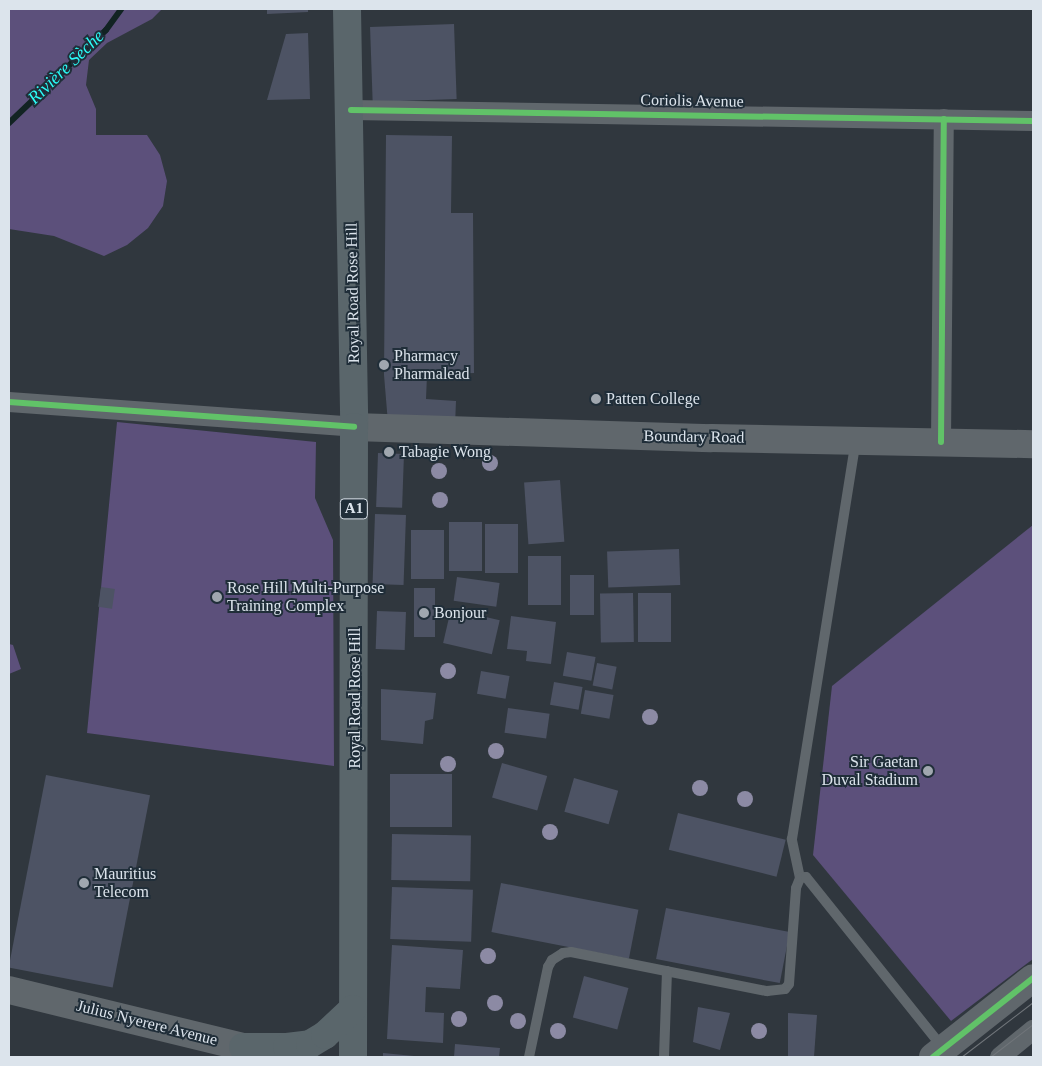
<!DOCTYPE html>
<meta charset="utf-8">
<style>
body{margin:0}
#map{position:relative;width:1042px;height:1066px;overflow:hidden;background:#30373e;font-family:Georgia,serif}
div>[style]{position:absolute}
.green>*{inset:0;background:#5c507b}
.stream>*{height:6px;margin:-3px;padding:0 3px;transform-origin:3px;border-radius:3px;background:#122323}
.building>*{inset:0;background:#4d5364;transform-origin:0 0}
.lane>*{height:10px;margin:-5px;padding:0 5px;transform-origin:5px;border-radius:5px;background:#60676c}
.street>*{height:20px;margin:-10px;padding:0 10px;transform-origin:10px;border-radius:10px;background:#60676c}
.secondary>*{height:28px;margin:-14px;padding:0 14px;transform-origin:14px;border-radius:14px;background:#60676c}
.primary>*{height:28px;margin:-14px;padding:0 14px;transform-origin:14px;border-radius:14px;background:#5a666b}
.tram>*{height:1px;margin:-0.5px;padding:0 0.5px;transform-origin:0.5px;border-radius:0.5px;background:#70757a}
.cycleway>*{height:6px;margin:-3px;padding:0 3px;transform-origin:3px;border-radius:3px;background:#61c268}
.trees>*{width:16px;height:16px;margin:-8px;border-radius:50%;background:#8c8aa4}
.dots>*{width:14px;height:14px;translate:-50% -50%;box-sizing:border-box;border:2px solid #202e39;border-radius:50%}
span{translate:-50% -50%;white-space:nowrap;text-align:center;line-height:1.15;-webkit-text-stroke:4px #202e39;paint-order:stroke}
.shield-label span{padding:1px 4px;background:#202e39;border:1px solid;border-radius:4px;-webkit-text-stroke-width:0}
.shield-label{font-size:15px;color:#dce4ec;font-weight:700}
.street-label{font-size:16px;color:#dce4ec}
.poi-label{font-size:16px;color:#dce4ec}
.left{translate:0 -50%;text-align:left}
.right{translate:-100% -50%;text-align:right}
.water-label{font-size:18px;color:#2bfcf7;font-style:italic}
.frame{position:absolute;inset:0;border:10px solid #dce4ec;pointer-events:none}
</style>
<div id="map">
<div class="green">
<div style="clip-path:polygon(9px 9px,162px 9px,152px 19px,107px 43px,89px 60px,86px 85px,96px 109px,96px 135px,147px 135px,160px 155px,167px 181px,163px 206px,148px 228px,127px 245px,104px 256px,54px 236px,9px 229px)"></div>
<div style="clip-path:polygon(117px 422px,316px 442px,315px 498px,333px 540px,334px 766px,87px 733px)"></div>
<div style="clip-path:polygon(1033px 525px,1033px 959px,951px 1021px,813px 855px,832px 686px)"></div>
<div style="clip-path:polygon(9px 644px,13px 645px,21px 669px,9px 674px)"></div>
</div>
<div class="stream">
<div style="left:9px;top:123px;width:134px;rotate:-43.8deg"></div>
<div style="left:106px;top:30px;width:26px;rotate:-54deg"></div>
</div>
<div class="building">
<div style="clip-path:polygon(267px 9px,308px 9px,308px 12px,267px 14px)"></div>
<div style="left:454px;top:24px;width:75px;height:84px;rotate:88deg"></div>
<div style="clip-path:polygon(308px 33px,310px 99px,267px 100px,286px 34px)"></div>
<div style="clip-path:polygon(386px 135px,452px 136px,451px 213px,473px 213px,474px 373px,427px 375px,426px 399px,456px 401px,455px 426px,388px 423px,384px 375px)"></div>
<div style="left:378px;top:453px;width:26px;height:54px;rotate:2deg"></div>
<div style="left:560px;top:480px;width:62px;height:36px;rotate:86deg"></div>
<div style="left:375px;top:514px;width:31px;height:70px;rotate:2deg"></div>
<div style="left:449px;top:522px;width:33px;height:49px"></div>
<div style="left:485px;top:524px;width:33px;height:49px"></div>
<div style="left:411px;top:530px;width:33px;height:49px"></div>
<div style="left:679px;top:549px;width:36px;height:72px;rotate:88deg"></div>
<div style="left:561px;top:556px;width:49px;height:33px;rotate:90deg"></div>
<div style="left:570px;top:575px;width:24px;height:40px"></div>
<div style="left:457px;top:577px;width:43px;height:24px;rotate:8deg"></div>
<div style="left:101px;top:587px;width:14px;height:20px;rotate:8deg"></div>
<div style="left:414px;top:588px;width:21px;height:49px"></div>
<div style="left:633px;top:593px;width:49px;height:33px;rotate:89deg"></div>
<div style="left:638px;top:593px;width:33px;height:49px"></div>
<div style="left:451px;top:609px;width:50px;height:35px;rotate:13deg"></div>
<div style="left:377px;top:611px;width:29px;height:38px;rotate:2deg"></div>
<div style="clip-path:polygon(511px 616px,556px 622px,551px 664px,526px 661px,527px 651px,507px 649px)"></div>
<div style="left:567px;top:652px;width:29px;height:24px;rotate:10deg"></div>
<div style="left:597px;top:663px;width:20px;height:23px;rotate:11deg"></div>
<div style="left:481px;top:671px;width:29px;height:23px;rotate:10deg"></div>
<div style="left:554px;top:682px;width:29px;height:23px;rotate:10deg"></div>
<div style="clip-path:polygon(381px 689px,436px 693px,433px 719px,425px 721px,423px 744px,381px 740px)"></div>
<div style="left:585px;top:690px;width:29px;height:24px;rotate:10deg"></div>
<div style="left:508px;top:708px;width:42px;height:25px;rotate:8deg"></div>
<div style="left:502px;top:763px;width:47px;height:36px;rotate:16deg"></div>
<div style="left:390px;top:774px;width:62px;height:53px"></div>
<div style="left:46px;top:775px;width:106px;height:196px;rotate:11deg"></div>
<div style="left:574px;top:778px;width:46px;height:35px;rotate:16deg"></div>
<div style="left:678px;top:813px;width:111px;height:38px;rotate:14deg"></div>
<div style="left:392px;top:834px;width:79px;height:46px;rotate:1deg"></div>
<div style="left:501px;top:883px;width:140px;height:50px;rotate:11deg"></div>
<div style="left:392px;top:887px;width:81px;height:52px;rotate:2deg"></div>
<div style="left:666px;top:908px;width:126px;height:52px;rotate:11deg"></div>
<div style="clip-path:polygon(392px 945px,463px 950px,460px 989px,426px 987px,425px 1012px,444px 1013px,443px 1043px,387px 1039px)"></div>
<div style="left:584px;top:976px;width:46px;height:43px;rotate:15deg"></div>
<div style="clip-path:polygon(698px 1007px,730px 1013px,720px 1050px,693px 1042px)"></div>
<div style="clip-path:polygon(788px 1013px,817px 1015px,814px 1057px,788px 1057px)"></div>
<div style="clip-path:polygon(455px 1044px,500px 1048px,499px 1057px,454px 1057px)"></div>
<div style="clip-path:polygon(383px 1053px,414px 1056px,414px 1057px,383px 1057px)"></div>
</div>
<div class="lane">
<div style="left:800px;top:878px;width:40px;rotate:-102deg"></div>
<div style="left:792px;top:839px;width:403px;rotate:-80.9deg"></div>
<div style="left:529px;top:1057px;width:92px;rotate:-78.1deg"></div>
<div style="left:548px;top:967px;width:8px;rotate:-60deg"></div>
<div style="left:552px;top:960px;width:13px;rotate:-32deg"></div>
<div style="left:563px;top:953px;width:8px;rotate:-7deg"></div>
<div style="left:571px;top:952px;width:200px;rotate:11.3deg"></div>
<div style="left:767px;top:991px;width:18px;rotate:-6deg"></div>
<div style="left:785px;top:989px;width:6px;rotate:-51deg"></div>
<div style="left:789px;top:984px;width:96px;rotate:-85.8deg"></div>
<div style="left:796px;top:888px;width:11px;rotate:-68deg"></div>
<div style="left:800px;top:878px;width:6px;rotate:-9deg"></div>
<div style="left:806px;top:877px;width:219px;rotate:51.3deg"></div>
<div style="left:664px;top:1057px;width:86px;rotate:-88deg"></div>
</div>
<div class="street">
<div style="left:351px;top:110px;width:682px;rotate:0.92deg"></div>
<div style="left:9px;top:402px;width:346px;rotate:4.1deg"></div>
<div style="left:941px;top:442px;width:323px;rotate:-89.5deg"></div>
<div style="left:1000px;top:1057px;width:43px;rotate:-39.3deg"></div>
</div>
<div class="secondary">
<div style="left:354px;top:427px;width:357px;rotate:1.8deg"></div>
<div style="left:711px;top:438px;width:322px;rotate:1.1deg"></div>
<div style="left:9px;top:990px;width:266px;rotate:13.7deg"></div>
<div style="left:933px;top:1057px;width:127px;rotate:-38.3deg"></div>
</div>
<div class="primary">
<div style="left:347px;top:9px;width:418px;rotate:89deg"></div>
<div style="left:354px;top:427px;width:630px;rotate:90.09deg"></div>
<div style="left:243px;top:1047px;width:44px"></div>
<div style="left:287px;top:1047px;width:23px;rotate:-7deg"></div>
<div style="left:310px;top:1044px;width:17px;rotate:-31deg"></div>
<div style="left:325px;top:1035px;width:38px;rotate:-43deg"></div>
</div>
<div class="tram">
<div style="left:961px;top:1057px;width:91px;rotate:-37.4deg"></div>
<div style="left:990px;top:1057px;width:54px;rotate:-37.5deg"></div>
</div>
<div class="cycleway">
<div style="left:351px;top:110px;width:682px;rotate:0.92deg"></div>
<div style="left:9px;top:402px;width:346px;rotate:4.1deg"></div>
<div style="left:941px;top:442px;width:323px;rotate:-89.5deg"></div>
<div style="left:933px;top:1057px;width:127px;rotate:-38.3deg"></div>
</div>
<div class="trees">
<div style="left:490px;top:463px"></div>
<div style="left:439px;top:471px"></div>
<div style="left:440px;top:500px"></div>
<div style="left:448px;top:671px"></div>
<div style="left:650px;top:717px"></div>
<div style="left:496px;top:751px"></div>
<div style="left:448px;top:764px"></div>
<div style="left:700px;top:788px"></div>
<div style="left:745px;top:799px"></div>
<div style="left:550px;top:832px"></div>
<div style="left:488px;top:956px"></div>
<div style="left:495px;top:1003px"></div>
<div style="left:459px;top:1019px"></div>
<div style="left:518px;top:1021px"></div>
<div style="left:558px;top:1031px"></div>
<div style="left:759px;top:1031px"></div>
</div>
<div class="dots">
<div style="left:384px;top:365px;background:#a0a7af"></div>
<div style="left:596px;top:399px;background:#a0a7af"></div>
<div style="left:389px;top:452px;background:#a0a7af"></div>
<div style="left:217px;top:597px;background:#a0a7af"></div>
<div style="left:424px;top:613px;background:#a0a7af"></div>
<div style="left:928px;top:771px;background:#a0a7af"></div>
<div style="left:84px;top:883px;background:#a0a7af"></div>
</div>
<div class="shield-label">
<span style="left:354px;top:509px">A1</span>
</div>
<div class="street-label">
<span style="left:692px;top:101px;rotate:1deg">Coriolis Avenue</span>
<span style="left:353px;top:293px;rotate:-91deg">Royal Road Rose Hill</span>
<span style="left:694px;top:437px;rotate:1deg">Boundary Road</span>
<span style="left:355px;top:698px;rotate:-90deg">Royal Road Rose Hill</span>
<span style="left:147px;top:1023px;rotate:14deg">Julius Nyerere Avenue</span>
</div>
<div class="poi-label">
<span class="left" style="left:394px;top:365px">Pharmacy<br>Pharmalead</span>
<span class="left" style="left:606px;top:399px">Patten College</span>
<span class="left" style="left:399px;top:452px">Tabagie Wong</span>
<span class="left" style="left:227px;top:597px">Rose Hill Multi-Purpose<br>Training Complex</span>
<span class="left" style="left:434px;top:613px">Bonjour</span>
<span class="right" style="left:918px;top:771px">Sir Gaetan<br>Duval Stadium</span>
<span class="left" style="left:94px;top:883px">Mauritius<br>Telecom</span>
</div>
<div class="water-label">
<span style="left:66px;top:67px;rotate:-44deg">Rivière Sèche</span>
</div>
<div class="frame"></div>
</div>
